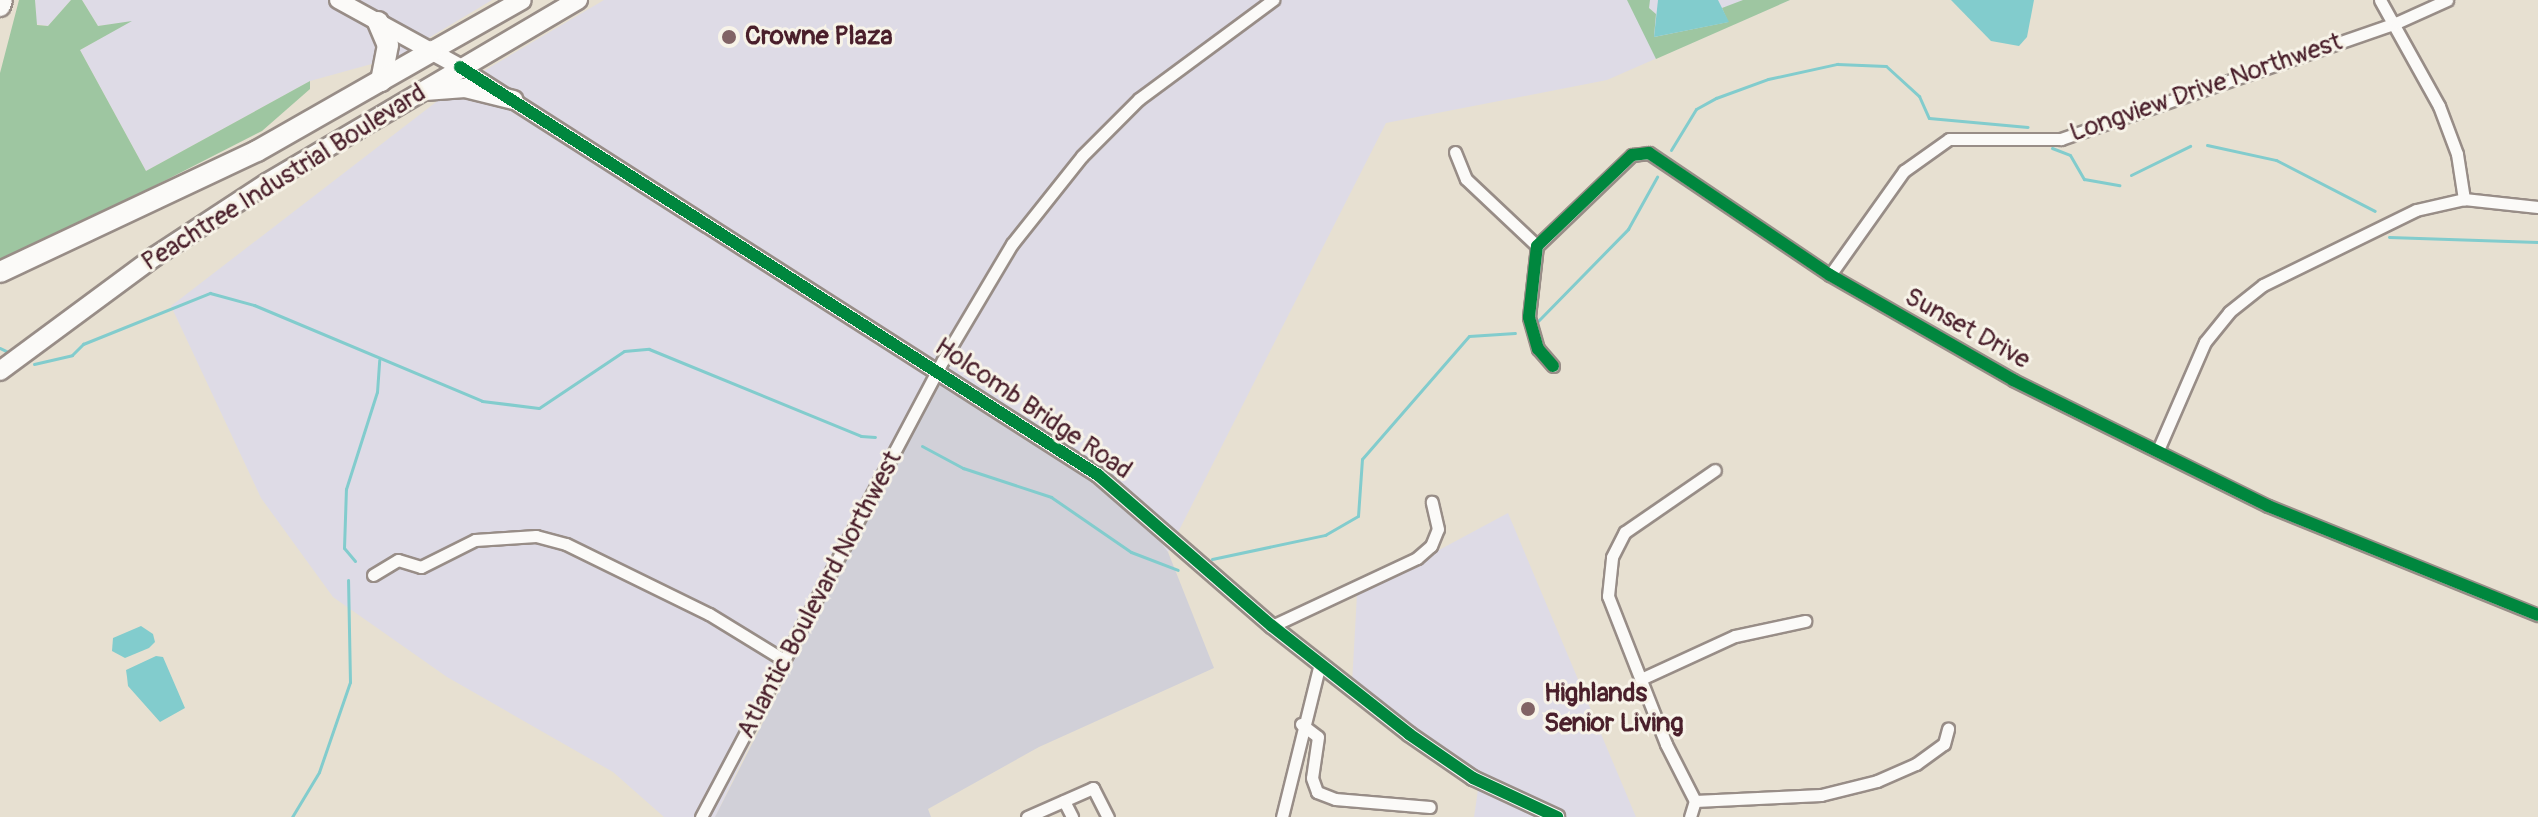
<!DOCTYPE html>
<style>
body{margin:0}
#map{position:relative;width:2538px;height:817px;overflow:hidden;background:#e7e0d1;font-family:Pangolin,sans-serif}
div>[style]{position:absolute}
.built>*{inset:0;background:#dedbe6}
.industrial>*{inset:0;background:#d1d0d8}
.forest>*{inset:0;background:#9ec6a1}
.water>*{inset:0;background:#82cccd}
.stream>*{height:3px;margin:-1.5px;padding:0 1.5px;transform-origin:1.5px;border-radius:1.5px;background:#82cccd}
.roads{filter:drop-shadow(2px 0 #988d87) drop-shadow(-2px 0 #988d87) drop-shadow(0 2px #988d87) drop-shadow(0 -2px #988d87)}
.minor>*{height:11px;margin:-5.5px;padding:0 5.5px;transform-origin:5.5px;border-radius:5.5px;background:#fbfaf8}
.tertiary>*{height:14px;margin:-7px;padding:0 7px;transform-origin:7px;border-radius:7px;background:#fbfaf8}
.secondary>*{height:16px;margin:-8px;padding:0 8px;transform-origin:8px;border-radius:8px;background:#fbfaf8}
.trunk>*{height:18px;margin:-9px;padding:0 9px;transform-origin:9px;border-radius:9px;background:#fbfaf8}
.motorway>*{height:20px;margin:-10px;padding:0 10px;transform-origin:10px;border-radius:10px;background:#fbfaf8}
.cycleway>*{height:12px;margin:-6px;padding:0 6px;transform-origin:6px;border-radius:6px;background:#00873e}
.dots>*{width:22px;height:22px;translate:-50% -50%;box-sizing:border-box;border:4px solid #f7f3e8;border-radius:50%}
span{translate:-50% -50%;white-space:nowrap;text-align:center;line-height:1.15;-webkit-text-stroke:6px #f7f3e8;paint-order:stroke}
.poi-label{font-size:26px;color:#4a1f2b;font-weight:700}
.left{translate:0 -50%;text-align:left}
.street-label{font-size:26px;color:#4a1f2b}
</style>
<div id="map">
<div class="built">
<div style="clip-path:polygon(35px 0,71px 0,48px 26px,36px 24px)"></div>
<div style="clip-path:polygon(82px 0,492px 0,397px 57px,310px 81px,146px 171px,80px 50px,129px 22px,98px 26px)"></div>
<div style="clip-path:polygon(604px 0,1790px 0,1607px 80px,1386px 123px,1168px 552px,1112px 479px,783px 675px,715px 817px,664px 817px,613px 772px,447px 677px,333px 597px,261px 498px,171px 306px,453px 89px)"></div>
<div style="clip-path:polygon(1508px 513px,1636px 817px,1474px 817px,1480px 776px,1352px 684px,1357px 594px)"></div>
</div>
<div class="industrial">
<div style="clip-path:polygon(941px 371px,1112px 479px,1168px 552px,1214px 668px,1039px 747px,928px 809px,931px 817px,715px 817px)"></div>
</div>
<div class="forest">
<div style="clip-path:polygon(19px 0,35px 0,37px 25px,48px 26px,71px 0,82px 0,98px 26px,132px 21px,80px 50px,146px 171px,310px 81px,310px 89px,262px 131px,0 265px,0 73px)"></div>
<div style="clip-path:polygon(1627px 0,1650px 0,1649px 8px,1656px 14px,1654px 37px,1728px 22px,1722px 8px,1743px 0,1790px 0,1656px 59px)"></div>
</div>
<div class="water">
<div style="clip-path:polygon(1658px 0,1718px 0,1729px 22px,1654px 37px)"></div>
<div style="clip-path:polygon(1951px 0,2034px 0,2027px 37px,2019px 46px,1991px 41px)"></div>
<div style="clip-path:polygon(141px 626px,153px 634px,155px 642px,149px 648px,125px 658px,112px 651px,113px 638px)"></div>
<div style="clip-path:polygon(156px 656px,163px 657px,185px 708px,160px 722px,128px 686px,127px 677px,126px 670px)"></div>
</div>
<div class="stream">
<div style="left:2207px;top:145px;width:71px;rotate:12.3deg"></div>
<div style="left:2276px;top:160px;width:111px;rotate:27.3deg"></div>
<div style="left:2052px;top:148px;width:19px;rotate:21deg"></div>
<div style="left:2070px;top:155px;width:28px;rotate:60deg"></div>
<div style="left:2084px;top:179px;width:36px;rotate:10deg"></div>
<div style="left:1671px;top:150px;width:48px;rotate:-58.6deg"></div>
<div style="left:1696px;top:109px;width:23px;rotate:-29deg"></div>
<div style="left:1716px;top:98px;width:55px;rotate:-20.1deg"></div>
<div style="left:1768px;top:79px;width:71px;rotate:-12.3deg"></div>
<div style="left:1837px;top:64px;width:49px;rotate:2.3deg"></div>
<div style="left:1886px;top:66px;width:45px;rotate:42.3deg"></div>
<div style="left:1919px;top:96px;width:24px;rotate:66deg"></div>
<div style="left:1929px;top:118px;width:99px;rotate:5.2deg"></div>
<div style="left:2131px;top:175px;width:66px;rotate:-26.2deg"></div>
<div style="left:2389px;top:237px;width:149px;rotate:1.9deg"></div>
<div style="left:1538px;top:321px;width:129px;rotate:-45.6deg"></div>
<div style="left:1628px;top:229px;width:60px;rotate:-60.9deg"></div>
<div style="left:0;top:348px;width:7px;rotate:27deg"></div>
<div style="left:34px;top:364px;width:39px;rotate:-13deg"></div>
<div style="left:72px;top:355px;width:16px;rotate:-45deg"></div>
<div style="left:83px;top:344px;width:137px;rotate:-21.9deg"></div>
<div style="left:210px;top:293px;width:46px;rotate:15.3deg"></div>
<div style="left:254px;top:305px;width:247px;rotate:22.8deg"></div>
<div style="left:482px;top:401px;width:57px;rotate:7deg"></div>
<div style="left:539px;top:408px;width:102px;rotate:-33.8deg"></div>
<div style="left:624px;top:351px;width:25px;rotate:-5deg"></div>
<div style="left:649px;top:349px;width:229px;rotate:22.3deg"></div>
<div style="left:861px;top:436px;width:14px;rotate:4deg"></div>
<div style="left:922px;top:446px;width:47px;rotate:28.2deg"></div>
<div style="left:963px;top:468px;width:93px;rotate:18.2deg"></div>
<div style="left:1051px;top:497px;width:97px;rotate:34.5deg"></div>
<div style="left:1131px;top:552px;width:50px;rotate:21deg"></div>
<div style="left:1212px;top:559px;width:116px;rotate:-12deg"></div>
<div style="left:1325px;top:535px;width:38px;rotate:-30deg"></div>
<div style="left:1358px;top:516px;width:57px;rotate:-86deg"></div>
<div style="left:1362px;top:459px;width:163px;rotate:-49deg"></div>
<div style="left:1469px;top:336px;width:46px;rotate:-3.7deg"></div>
<div style="left:355px;top:561px;width:17px;rotate:-130deg"></div>
<div style="left:344px;top:548px;width:59px;rotate:-88.1deg"></div>
<div style="left:346px;top:489px;width:102px;rotate:-72.3deg"></div>
<div style="left:377px;top:392px;width:32px;rotate:-86deg"></div>
<div style="left:292px;top:817px;width:52px;rotate:-59deg"></div>
<div style="left:319px;top:772px;width:95px;rotate:-71deg"></div>
<div style="left:350px;top:682px;width:102px;rotate:-91.1deg"></div>
</div>
<div class="roads">
<div class="minor">
<div style="left:2380px;top:0;width:121px;rotate:60.9deg"></div>
<div style="left:2439px;top:106px;width:51px;rotate:69.4deg"></div>
<div style="left:2457px;top:154px;width:46px;rotate:81.2deg"></div>
<div style="left:1455px;top:152px;width:29px;rotate:68deg"></div>
<div style="left:1466px;top:179px;width:98px;rotate:43.3deg"></div>
<div style="left:1830px;top:275px;width:128px;rotate:-54.6deg"></div>
<div style="left:1904px;top:171px;width:55px;rotate:-35.4deg"></div>
<div style="left:1949px;top:139px;width:112px"></div>
<div style="left:2061px;top:139px;width:355px;rotate:-19.1deg"></div>
<div style="left:2396px;top:23px;width:56px;rotate:-24.3deg"></div>
<div style="left:1553px;top:366px;width:23px;rotate:-131deg"></div>
<div style="left:1538px;top:349px;width:33px;rotate:-106deg"></div>
<div style="left:1529px;top:317px;width:71px;rotate:-83.6deg"></div>
<div style="left:1537px;top:246px;width:132px;rotate:-43.8deg"></div>
<div style="left:1632px;top:155px;width:17px;rotate:-7deg"></div>
<div style="left:1649px;top:153px;width:218px;rotate:34deg"></div>
<div style="left:1830px;top:275px;width:211px;rotate:29.8deg"></div>
<div style="left:2013px;top:380px;width:284px;rotate:26.3deg"></div>
<div style="left:2268px;top:506px;width:291px;rotate:22deg"></div>
<div style="left:2158px;top:450px;width:118px;rotate:-66.5deg"></div>
<div style="left:2205px;top:342px;width:38px;rotate:-51deg"></div>
<div style="left:2229px;top:312px;width:43px;rotate:-38.5deg"></div>
<div style="left:2263px;top:285px;width:170px;rotate:-26.1deg"></div>
<div style="left:2416px;top:210px;width:49px;rotate:-12.9deg"></div>
<div style="left:2464px;top:199px;width:74px;rotate:6.2deg"></div>
<div style="left:373px;top:575px;width:29px;rotate:-31deg"></div>
<div style="left:398px;top:560px;width:24px;rotate:17deg"></div>
<div style="left:421px;top:567px;width:60px;rotate:-26.6deg"></div>
<div style="left:475px;top:540px;width:61px;rotate:-3.8deg"></div>
<div style="left:536px;top:536px;width:31px;rotate:15deg"></div>
<div style="left:566px;top:544px;width:159px;rotate:26.1deg"></div>
<div style="left:709px;top:614px;width:88px;rotate:31.5deg"></div>
<div style="left:1272px;top:626px;width:160px;rotate:-25.1deg"></div>
<div style="left:1417px;top:558px;width:18px;rotate:-41deg"></div>
<div style="left:1431px;top:546px;width:18px;rotate:-68deg"></div>
<div style="left:1438px;top:529px;width:28px;rotate:-103deg"></div>
<div style="left:1641px;top:679px;width:103px;rotate:-24.6deg"></div>
<div style="left:1735px;top:636px;width:72px;rotate:-12.1deg"></div>
<div style="left:1301px;top:724px;width:21px;rotate:37deg"></div>
<div style="left:1318px;top:737px;width:41px;rotate:98.3deg"></div>
<div style="left:1312px;top:778px;width:15px;rotate:70deg"></div>
<div style="left:1317px;top:792px;width:19px;rotate:21deg"></div>
<div style="left:1335px;top:799px;width:95px;rotate:4.8deg"></div>
<div style="left:1064px;top:801px;width:18px;rotate:63deg"></div>
<div style="left:1695px;top:801px;width:126px;rotate:-2.7deg"></div>
<div style="left:1821px;top:795px;width:58px;rotate:-14deg"></div>
<div style="left:1877px;top:781px;width:43px;rotate:-23.6deg"></div>
<div style="left:1916px;top:764px;width:34px;rotate:-36deg"></div>
<div style="left:1944px;top:744px;width:16px;rotate:-75deg"></div>
<div style="left:701px;top:817px;width:517px;rotate:-62.1deg"></div>
<div style="left:943px;top:360px;width:135px;rotate:-59.3deg"></div>
<div style="left:1012px;top:244px;width:112px;rotate:-51.5deg"></div>
<div style="left:1082px;top:156px;width:81px;rotate:-45deg"></div>
<div style="left:1139px;top:99px;width:167px;rotate:-36.5deg"></div>
<div style="left:1027px;top:817px;width:72px;rotate:-23.7deg"></div>
<div style="left:1093px;top:788px;width:33px;rotate:63deg"></div>
<div style="left:1282px;top:817px;width:159px;rotate:-76.1deg"></div>
<div style="left:1690px;top:817px;width:17px;rotate:-73deg"></div>
<div style="left:1695px;top:801px;width:64px;rotate:-117deg"></div>
<div style="left:1666px;top:744px;width:159px;rotate:-111.4deg"></div>
<div style="left:1608px;top:596px;width:39px;rotate:-84deg"></div>
<div style="left:1612px;top:557px;width:28px;rotate:-63deg"></div>
<div style="left:1625px;top:532px;width:109px;rotate:-34.6deg"></div>
</div>
<div class="tertiary">
<div style="left:460px;top:67px;width:757px;rotate:32.6deg"></div>
<div style="left:1098px;top:475px;width:230px;rotate:41deg"></div>
<div style="left:1272px;top:626px;width:174px;rotate:38.2deg"></div>
<div style="left:1409px;top:734px;width:78px;rotate:34.5deg"></div>
<div style="left:1473px;top:778px;width:93px;rotate:24.9deg"></div>
</div>
<div class="secondary">
<div style="left:338px;top:0;width:139px;rotate:28.8deg"></div>
</div>
<div class="trunk">
<div style="left:432px;top:51px;width:103px;rotate:-29.5deg"></div>
<div style="left:425px;top:91px;width:40px;rotate:-4.3deg"></div>
<div style="left:465px;top:88px;width:50px;rotate:13.8deg"></div>
<div style="left:0;top:371px;width:192px;rotate:-36.5deg"></div>
<div style="left:154px;top:257px;width:135px;rotate:-33.2deg"></div>
<div style="left:267px;top:183px;width:361px;rotate:-30.5deg"></div>
</div>
<div class="motorway">
<div style="left:0;top:6px;width:6px;rotate:-72deg"></div>
<div style="left:378px;top:22px;width:25px;rotate:67deg"></div>
<div style="left:388px;top:45px;width:37px;rotate:101deg"></div>
<div style="left:0;top:272px;width:284px;rotate:-25.2deg"></div>
<div style="left:257px;top:151px;width:202px;rotate:-29.7deg"></div>
</div>
</div>
<div class="cycleway">
<div style="left:460px;top:67px;width:757px;rotate:32.6deg"></div>
<div style="left:1098px;top:475px;width:230px;rotate:41deg"></div>
<div style="left:1272px;top:626px;width:174px;rotate:38.2deg"></div>
<div style="left:1409px;top:734px;width:78px;rotate:34.5deg"></div>
<div style="left:1473px;top:778px;width:93px;rotate:24.9deg"></div>
<div style="left:1553px;top:366px;width:23px;rotate:-131deg"></div>
<div style="left:1538px;top:349px;width:33px;rotate:-106deg"></div>
<div style="left:1529px;top:317px;width:71px;rotate:-83.6deg"></div>
<div style="left:1537px;top:246px;width:132px;rotate:-43.8deg"></div>
<div style="left:1632px;top:155px;width:17px;rotate:-7deg"></div>
<div style="left:1649px;top:153px;width:218px;rotate:34deg"></div>
<div style="left:1830px;top:275px;width:211px;rotate:29.8deg"></div>
<div style="left:2013px;top:380px;width:284px;rotate:26.3deg"></div>
<div style="left:2268px;top:506px;width:291px;rotate:22deg"></div>
</div>
<div class="dots">
<div style="left:729px;top:37px;background:#816365"></div>
<div style="left:1528px;top:709px;background:#816365"></div>
</div>
<div class="poi-label">
<span class="left" style="left:745px;top:37px">Crowne Plaza</span>
<span class="left" style="left:1544px;top:709px">Highlands<br>Senior Living</span>
</div>
<div class="street-label">
<span style="left:2206px;top:88px;rotate:-19deg">Longview Drive Northwest</span>
<span style="left:284px;top:178px;rotate:-32deg">Peachtree Industrial Boulevard</span>
<span style="left:1967px;top:329px;rotate:29deg">Sunset Drive</span>
<span style="left:1033px;top:409px;rotate:34deg">Holcomb Bridge Road</span>
<span style="left:820px;top:595px;rotate:-62deg">Atlantic Boulevard Northwest</span>
</div>
</div>
